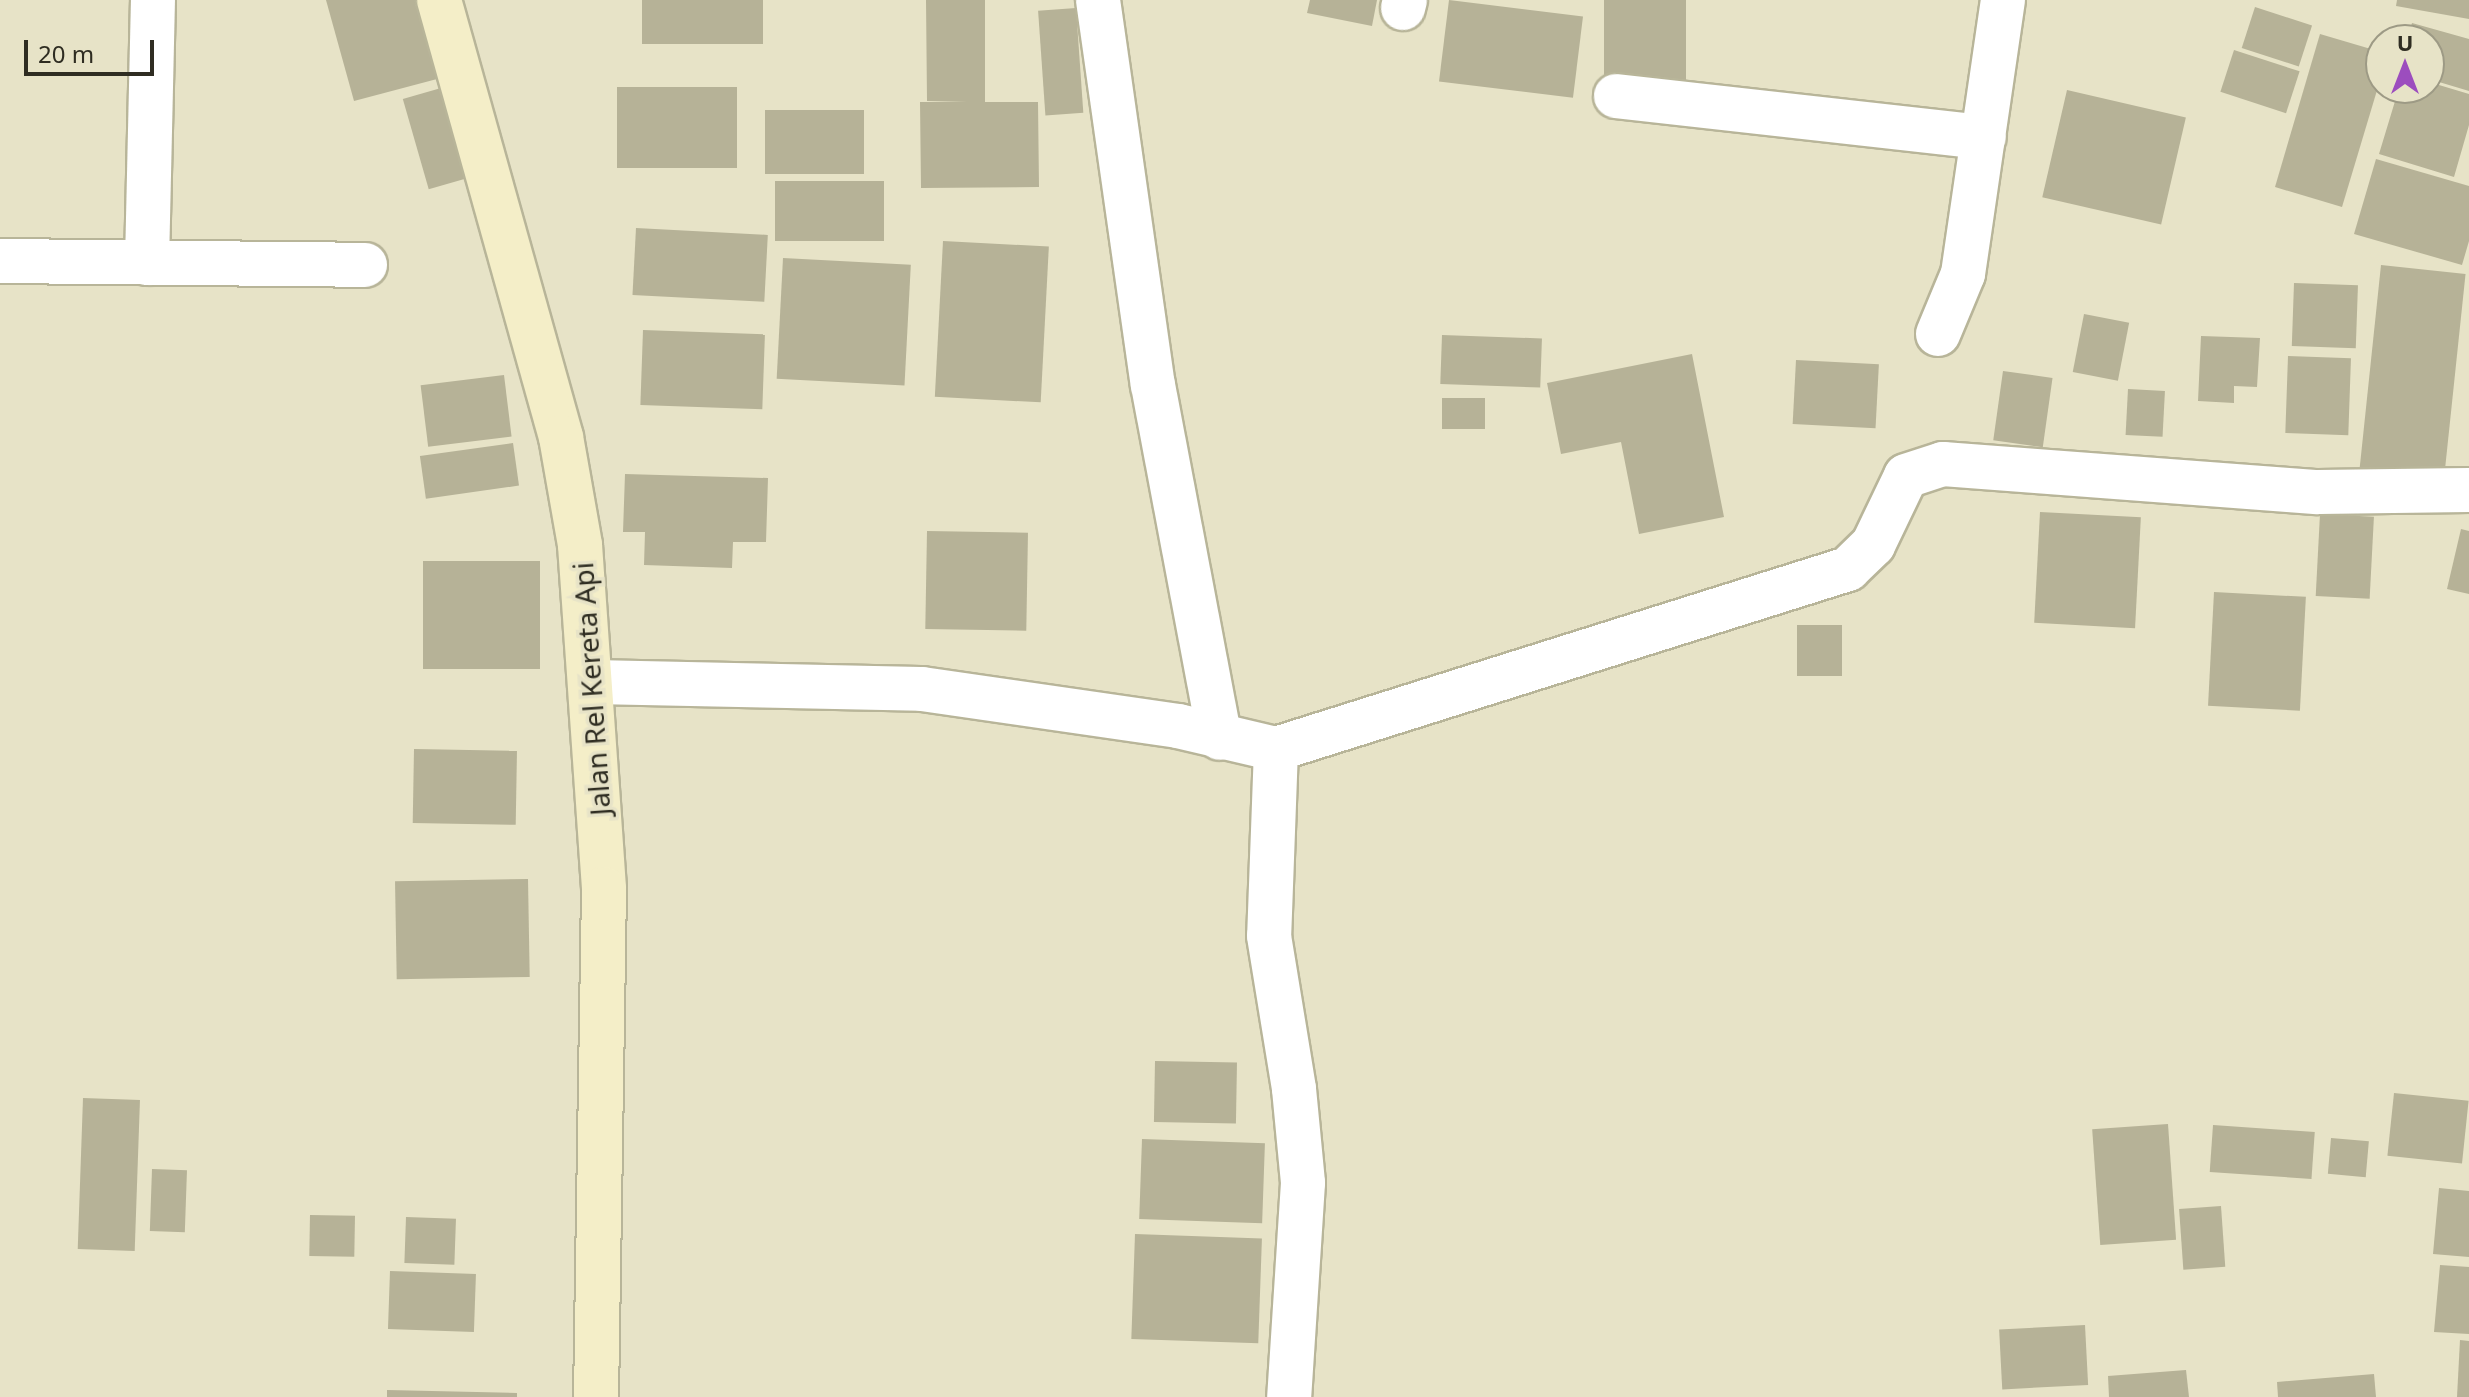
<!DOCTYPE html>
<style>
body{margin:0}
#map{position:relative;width:2469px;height:1397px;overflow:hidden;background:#e7e3c7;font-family:"Noto Sans",sans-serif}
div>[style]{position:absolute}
.building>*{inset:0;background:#b6b297;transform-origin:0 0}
.roads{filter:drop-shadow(2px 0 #b8b599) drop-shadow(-2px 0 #b8b599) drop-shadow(0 2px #b8b599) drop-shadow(0 -2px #b8b599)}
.minor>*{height:44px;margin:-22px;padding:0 22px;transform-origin:22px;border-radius:22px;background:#fff}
.secondary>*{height:44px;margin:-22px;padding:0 22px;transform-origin:22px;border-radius:22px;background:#f4eec8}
span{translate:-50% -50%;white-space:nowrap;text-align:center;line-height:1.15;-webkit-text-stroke:7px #e7e3c7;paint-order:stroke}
.street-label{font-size:28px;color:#2f2d22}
.north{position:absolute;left:2365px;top:24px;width:80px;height:80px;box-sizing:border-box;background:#e7e3c7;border:2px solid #9d9a85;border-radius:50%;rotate:0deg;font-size:22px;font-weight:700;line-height:32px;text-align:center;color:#2f2d22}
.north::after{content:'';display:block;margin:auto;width:28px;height:36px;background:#9c4dbe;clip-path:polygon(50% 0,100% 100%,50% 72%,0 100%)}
.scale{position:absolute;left:24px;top:40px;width:130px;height:36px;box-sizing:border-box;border:4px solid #2f2d22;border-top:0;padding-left:10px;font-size:24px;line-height:28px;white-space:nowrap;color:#2f2d22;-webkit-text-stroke:6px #e7e3c7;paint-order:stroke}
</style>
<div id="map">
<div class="building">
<div style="clip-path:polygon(326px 0,415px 0,437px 79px,354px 101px)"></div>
<div style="left:642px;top:0;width:121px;height:44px"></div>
<div style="clip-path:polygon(926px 0,985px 0,985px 102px,1038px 102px,1039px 187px,921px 188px,920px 102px,967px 102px,927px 101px)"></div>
<div style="clip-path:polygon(1310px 0,1377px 0,1372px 26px,1307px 13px)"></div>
<div style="left:1449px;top:0;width:135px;height:82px;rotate:7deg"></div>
<div style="left:1604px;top:0;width:82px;height:85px"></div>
<div style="clip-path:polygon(2397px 0,2469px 0,2469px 19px,2396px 6px)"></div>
<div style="left:2255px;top:7px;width:60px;height:43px;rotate:18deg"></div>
<div style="left:1076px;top:8px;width:105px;height:38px;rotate:86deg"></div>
<div style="clip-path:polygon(2412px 23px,2469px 39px,2469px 91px,2429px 79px,2429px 40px,2407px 40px)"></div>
<div style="clip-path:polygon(2320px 34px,2381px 52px,2381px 77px,2342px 207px,2275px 187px)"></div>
<div style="left:2234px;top:50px;width:69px;height:44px;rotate:18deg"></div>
<div style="clip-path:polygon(2429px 82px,2469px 94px,2469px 125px,2454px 177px,2379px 154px,2399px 88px,2429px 88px)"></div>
<div style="left:448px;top:86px;width:94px;height:47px;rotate:74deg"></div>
<div style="left:617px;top:87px;width:120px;height:81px"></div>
<div style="left:2067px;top:90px;width:122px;height:110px;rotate:13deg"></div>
<div style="left:765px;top:110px;width:99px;height:64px"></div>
<div style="clip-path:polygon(2376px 159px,2469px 186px,2469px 241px,2462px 265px,2354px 234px)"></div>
<div style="left:775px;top:181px;width:109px;height:60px"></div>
<div style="left:636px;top:228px;width:132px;height:67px;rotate:3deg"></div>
<div style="left:943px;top:241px;width:106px;height:156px;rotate:3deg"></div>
<div style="left:783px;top:258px;width:128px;height:121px;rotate:3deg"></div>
<div style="left:2381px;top:265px;width:85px;height:204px;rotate:6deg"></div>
<div style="left:2294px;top:283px;width:64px;height:63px;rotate:2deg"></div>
<div style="left:2084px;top:314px;width:46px;height:59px;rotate:11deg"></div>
<div style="left:643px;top:330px;width:122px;height:75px;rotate:2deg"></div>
<div style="left:1442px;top:335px;width:100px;height:49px;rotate:2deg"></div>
<div style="clip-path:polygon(2201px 336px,2260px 338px,2257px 387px,2234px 386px,2234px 403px,2198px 401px)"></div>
<div style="clip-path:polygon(1692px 354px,1724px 517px,1639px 534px,1621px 442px,1561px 454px,1547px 383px)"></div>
<div style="left:2288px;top:356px;width:63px;height:77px;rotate:2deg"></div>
<div style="left:1796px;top:360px;width:83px;height:64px;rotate:3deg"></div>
<div style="left:2003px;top:371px;width:50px;height:70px;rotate:8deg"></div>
<div style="left:504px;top:375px;width:62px;height:84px;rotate:83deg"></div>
<div style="left:2128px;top:389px;width:37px;height:46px;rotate:3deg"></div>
<div style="left:1442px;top:398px;width:43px;height:31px"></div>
<div style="left:513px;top:443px;width:43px;height:94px;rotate:82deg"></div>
<div style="clip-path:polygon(625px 474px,768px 478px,766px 542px,733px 542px,732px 568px,644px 565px,645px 532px,623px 532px)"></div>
<div style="left:2040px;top:512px;width:101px;height:111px;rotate:3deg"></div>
<div style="left:2320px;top:514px;width:54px;height:82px;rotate:3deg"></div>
<div style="clip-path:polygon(2461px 529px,2469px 531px,2469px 594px,2447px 589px)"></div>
<div style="left:927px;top:531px;width:101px;height:98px;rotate:1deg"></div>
<div style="left:423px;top:561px;width:117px;height:108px"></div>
<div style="left:2214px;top:592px;width:92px;height:114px;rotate:3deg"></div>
<div style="left:1797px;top:625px;width:45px;height:51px"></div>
<div style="left:414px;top:749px;width:103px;height:74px;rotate:1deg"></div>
<div style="left:528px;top:879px;width:98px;height:133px;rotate:89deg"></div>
<div style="left:1155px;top:1061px;width:82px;height:61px;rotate:1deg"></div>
<div style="left:2394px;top:1093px;width:75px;height:63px;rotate:6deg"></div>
<div style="left:83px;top:1098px;width:57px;height:151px;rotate:2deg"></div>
<div style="left:2168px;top:1124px;width:116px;height:76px;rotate:86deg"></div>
<div style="left:2213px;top:1125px;width:102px;height:47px;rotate:4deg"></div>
<div style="left:2331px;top:1138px;width:38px;height:36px;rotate:5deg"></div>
<div style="left:1142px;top:1139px;width:123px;height:80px;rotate:2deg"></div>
<div style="left:152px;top:1169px;width:35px;height:62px;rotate:2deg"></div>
<div style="clip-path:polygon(2439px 1188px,2469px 1191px,2469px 1257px,2433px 1254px)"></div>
<div style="left:2221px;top:1206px;width:61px;height:42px;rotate:86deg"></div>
<div style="left:310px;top:1215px;width:45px;height:41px;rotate:1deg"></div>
<div style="left:406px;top:1217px;width:50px;height:46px;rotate:2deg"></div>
<div style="left:1135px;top:1234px;width:127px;height:105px;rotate:2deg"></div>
<div style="clip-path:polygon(2440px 1265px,2469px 1267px,2469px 1334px,2434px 1332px)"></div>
<div style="left:390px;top:1271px;width:86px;height:58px;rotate:2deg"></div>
<div style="left:2085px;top:1325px;width:60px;height:86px;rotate:87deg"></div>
<div style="clip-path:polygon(2460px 1340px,2469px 1341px,2469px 1397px,2457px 1397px)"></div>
<div style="clip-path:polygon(2186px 1370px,2189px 1397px,2109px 1397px,2108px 1376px)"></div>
<div style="clip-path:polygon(2374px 1374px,2376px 1397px,2278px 1397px,2277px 1382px)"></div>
<div style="clip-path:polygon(387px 1390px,517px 1393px,517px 1397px,387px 1397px)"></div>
</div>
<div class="roads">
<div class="minor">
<div style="left:1098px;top:0;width:389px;rotate:81.9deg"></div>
<div style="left:1153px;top:385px;width:359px;rotate:79.3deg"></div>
<div style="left:1403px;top:8px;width:8px;rotate:-76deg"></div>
<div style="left:1616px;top:96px;width:370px;rotate:6.4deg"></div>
<div style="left:0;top:261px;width:365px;rotate:0.6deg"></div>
<div style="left:147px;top:263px;width:263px;rotate:-88.7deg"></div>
<div style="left:1938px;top:334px;width:65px;rotate:-67.4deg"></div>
<div style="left:1963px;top:274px;width:277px;rotate:-81.7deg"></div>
<div style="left:592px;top:682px;width:330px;rotate:1.2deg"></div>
<div style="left:922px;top:689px;width:259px;rotate:8.2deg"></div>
<div style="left:1178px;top:726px;width:101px;rotate:13.2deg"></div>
<div style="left:1276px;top:749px;width:600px;rotate:-17.47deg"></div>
<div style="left:1848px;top:569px;width:35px;rotate:-44deg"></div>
<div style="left:1873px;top:545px;width:76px;rotate:-64.4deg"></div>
<div style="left:1906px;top:476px;width:39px;rotate:-18deg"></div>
<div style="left:1943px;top:464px;width:376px;rotate:4.3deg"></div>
<div style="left:2318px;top:492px;width:151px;rotate:-0.8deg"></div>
<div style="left:1276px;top:749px;width:187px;rotate:92.1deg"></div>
<div style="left:1269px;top:936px;width:155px;rotate:80.7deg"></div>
<div style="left:1294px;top:1089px;width:94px;rotate:84.5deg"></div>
<div style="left:1303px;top:1183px;width:214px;rotate:93.7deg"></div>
</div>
<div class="secondary">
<div style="left:439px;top:0;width:454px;rotate:74.4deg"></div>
<div style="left:561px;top:437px;width:110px;rotate:80deg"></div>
<div style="left:580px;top:545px;width:345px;rotate:86deg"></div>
<div style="left:604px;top:889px;width:508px;rotate:90.9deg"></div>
</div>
</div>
<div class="street-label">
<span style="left:591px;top:689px;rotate:-94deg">Jalan Rel Kereta Api</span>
</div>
<div class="north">U</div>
<div class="scale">20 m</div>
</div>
